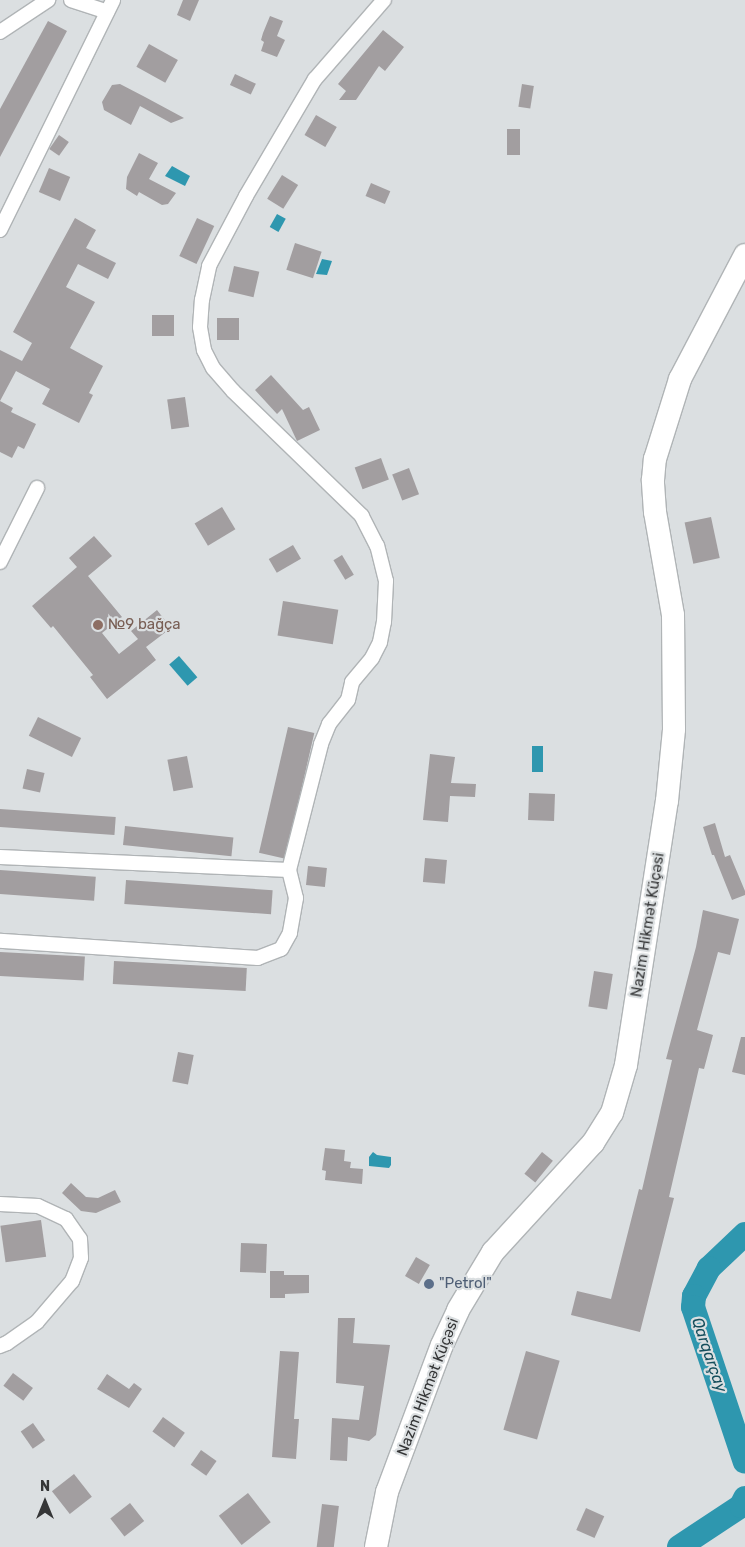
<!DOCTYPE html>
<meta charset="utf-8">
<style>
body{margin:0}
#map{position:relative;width:745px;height:1547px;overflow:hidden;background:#dbdfe1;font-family:Rubik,sans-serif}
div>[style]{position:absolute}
.water>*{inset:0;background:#2e97af;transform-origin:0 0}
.river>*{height:24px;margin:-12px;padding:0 12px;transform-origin:12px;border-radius:12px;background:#2e97af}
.building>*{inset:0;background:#a29ea0;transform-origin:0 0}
.roads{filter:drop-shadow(1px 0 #b0b4b6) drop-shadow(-1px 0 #b0b4b6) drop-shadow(0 1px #b0b4b6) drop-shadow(0 -1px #b0b4b6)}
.street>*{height:14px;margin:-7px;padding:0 7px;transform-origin:7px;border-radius:7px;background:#fff}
.primary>*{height:22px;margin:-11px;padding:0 11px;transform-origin:11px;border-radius:11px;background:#fff}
.dots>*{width:14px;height:14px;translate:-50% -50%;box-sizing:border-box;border:2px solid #dbdfe1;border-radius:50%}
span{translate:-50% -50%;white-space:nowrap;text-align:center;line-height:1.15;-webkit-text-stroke:4.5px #dbdfe1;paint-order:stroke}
.education-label{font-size:15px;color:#785e54}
.left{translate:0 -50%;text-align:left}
.street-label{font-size:15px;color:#353637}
.service-label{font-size:15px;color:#4e5e75}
.water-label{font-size:16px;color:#154e5c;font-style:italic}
.north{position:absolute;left:20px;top:1477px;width:50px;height:50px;-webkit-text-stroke:4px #dbdfe1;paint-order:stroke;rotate:0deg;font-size:14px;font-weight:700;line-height:20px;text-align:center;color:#353637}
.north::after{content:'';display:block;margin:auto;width:18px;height:22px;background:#353637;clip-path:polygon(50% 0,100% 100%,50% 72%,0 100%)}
</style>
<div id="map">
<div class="water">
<div style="clip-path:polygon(172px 166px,190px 176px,185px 186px,165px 176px)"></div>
<div style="left:277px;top:214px;width:10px;height:15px;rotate:29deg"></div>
<div style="clip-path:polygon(322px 259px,332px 261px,327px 275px,316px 274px)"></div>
<div style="left:179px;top:656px;width:28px;height:13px;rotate:49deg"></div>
<div style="left:532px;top:746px;width:11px;height:26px"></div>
<div style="clip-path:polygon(373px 1152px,377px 1155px,391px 1157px,391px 1165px,389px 1168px,369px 1166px,369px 1157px)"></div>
</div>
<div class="river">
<div style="left:745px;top:1234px;width:50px;rotate:136.6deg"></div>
<div style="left:709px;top:1268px;width:32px;rotate:118deg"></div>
<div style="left:694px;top:1296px;width:11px;rotate:95deg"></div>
<div style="left:693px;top:1307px;width:163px;rotate:71.5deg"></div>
<div style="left:679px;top:1547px;width:74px;rotate:-33.5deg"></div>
<div style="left:741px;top:1506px;width:9px;rotate:-63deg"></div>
</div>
<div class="building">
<div style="clip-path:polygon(183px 0,199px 0,190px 21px,177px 15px)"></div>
<div style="clip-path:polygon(270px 16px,283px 21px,277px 36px,285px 40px,277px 57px,261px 51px,264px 42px,261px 40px,263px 33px)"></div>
<div style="clip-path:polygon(48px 21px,67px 31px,0 157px,0 109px)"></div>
<div style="clip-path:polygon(383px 30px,404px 47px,385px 71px,379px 66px,356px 100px,339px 100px,346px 91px,338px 84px)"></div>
<div style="left:149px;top:44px;width:33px;height:26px;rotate:29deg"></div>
<div style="left:235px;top:74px;width:23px;height:12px;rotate:25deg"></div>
<div style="clip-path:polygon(120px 84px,145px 97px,184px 118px,171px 123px,140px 106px,131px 125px,104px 110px,102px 102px,112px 85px)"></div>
<div style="left:522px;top:84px;width:12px;height:23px;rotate:9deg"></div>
<div style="left:316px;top:115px;width:24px;height:23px;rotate:30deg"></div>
<div style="left:507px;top:129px;width:13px;height:26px"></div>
<div style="left:59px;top:135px;width:12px;height:17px;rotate:35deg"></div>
<div style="clip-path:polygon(139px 153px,158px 163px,149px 179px,176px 193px,168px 204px,162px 205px,139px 192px,137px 196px,126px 189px,127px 177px)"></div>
<div style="left:49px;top:168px;width:23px;height:26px;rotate:23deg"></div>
<div style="left:282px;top:175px;width:19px;height:28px;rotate:32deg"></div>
<div style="left:371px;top:183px;width:21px;height:14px;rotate:23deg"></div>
<div style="clip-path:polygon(75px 218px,96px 230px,86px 248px,116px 263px,108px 279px,78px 264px,66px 287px,95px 302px,70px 348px,103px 366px,89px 393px,93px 395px,79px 423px,42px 404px,50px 389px,16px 371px,0 401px,13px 408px,11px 412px,36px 424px,24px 449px,18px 446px,12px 458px,0 452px,0 350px,22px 361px,32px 343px,13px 332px)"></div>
<div style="left:197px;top:218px;width:19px;height:42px;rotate:25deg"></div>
<div style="left:295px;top:243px;width:28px;height:28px;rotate:18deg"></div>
<div style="left:234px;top:266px;width:26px;height:26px;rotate:13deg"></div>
<div style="left:152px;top:315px;width:22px;height:21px"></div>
<div style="left:217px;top:318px;width:22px;height:22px"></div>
<div style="clip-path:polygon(271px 375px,303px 410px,309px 407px,320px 430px,297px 441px,282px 409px,277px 414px,255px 390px)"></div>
<div style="left:185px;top:397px;width:30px;height:18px;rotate:82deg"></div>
<div style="left:381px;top:458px;width:23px;height:28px;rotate:70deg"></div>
<div style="left:409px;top:468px;width:28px;height:18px;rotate:69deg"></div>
<div style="left:222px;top:507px;width:26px;height:32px;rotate:59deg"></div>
<div style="left:711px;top:517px;width:42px;height:27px;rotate:78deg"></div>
<div style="clip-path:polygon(94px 536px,112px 556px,88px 576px,122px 617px,102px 633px,119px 654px,138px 639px,131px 631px,157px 610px,171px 628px,146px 647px,156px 660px,107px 699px,90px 677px,93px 675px,53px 626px,51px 628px,32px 606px,77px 567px,69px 558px)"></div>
<div style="left:293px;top:545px;width:16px;height:28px;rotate:60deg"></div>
<div style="left:342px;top:555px;width:23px;height:10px;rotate:59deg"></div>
<div style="left:283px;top:601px;width:56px;height:35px;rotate:9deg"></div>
<div style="left:38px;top:717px;width:48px;height:21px;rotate:26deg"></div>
<div style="left:288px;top:727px;width:27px;height:129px;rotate:13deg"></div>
<div style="clip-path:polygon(430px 754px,455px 757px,451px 783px,476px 784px,475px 797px,450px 796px,448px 822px,423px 820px)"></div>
<div style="left:187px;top:756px;width:32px;height:20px;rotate:79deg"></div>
<div style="left:27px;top:769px;width:18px;height:20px;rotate:13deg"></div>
<div style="left:529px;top:793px;width:26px;height:27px;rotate:2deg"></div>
<div style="left:0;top:809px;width:116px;height:18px;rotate:4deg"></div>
<div style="clip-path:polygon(715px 823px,725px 857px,730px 855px,745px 891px,745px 895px,732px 900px,714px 855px,712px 855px,703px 827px)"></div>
<div style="left:125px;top:826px;width:109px;height:19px;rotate:6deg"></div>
<div style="left:425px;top:858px;width:22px;height:24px;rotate:5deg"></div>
<div style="left:308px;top:866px;width:19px;height:19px;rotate:6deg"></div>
<div style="left:0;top:870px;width:96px;height:24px;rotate:4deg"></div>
<div style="left:126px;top:880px;width:147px;height:24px;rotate:4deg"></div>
<div style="clip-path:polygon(703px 910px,739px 919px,730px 955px,718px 952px,697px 1030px,713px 1035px,704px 1069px,699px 1068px,669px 1197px,674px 1198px,640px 1332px,571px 1315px,577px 1291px,611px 1299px,639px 1189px,642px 1190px,672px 1060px,666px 1059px,696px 947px)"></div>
<div style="left:0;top:952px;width:85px;height:24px;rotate:3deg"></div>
<div style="left:114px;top:961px;width:133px;height:23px;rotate:3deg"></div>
<div style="left:594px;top:971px;width:19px;height:36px;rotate:9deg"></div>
<div style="clip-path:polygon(741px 1037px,745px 1037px,745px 1075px,732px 1072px)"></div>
<div style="left:178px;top:1052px;width:16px;height:30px;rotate:11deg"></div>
<div style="clip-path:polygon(325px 1148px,345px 1150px,344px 1161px,351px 1162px,350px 1168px,363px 1169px,362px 1184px,325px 1180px,326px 1171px,322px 1170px)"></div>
<div style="left:542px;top:1152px;width:14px;height:28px;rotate:39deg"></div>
<div style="clip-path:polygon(71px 1183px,86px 1197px,98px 1198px,115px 1190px,121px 1202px,96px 1213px,81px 1211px,62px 1193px)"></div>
<div style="left:41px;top:1220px;width:37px;height:41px;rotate:82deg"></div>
<div style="left:241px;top:1243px;width:26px;height:29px;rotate:2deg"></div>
<div style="left:416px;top:1257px;width:16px;height:22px;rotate:30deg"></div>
<div style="clip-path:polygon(270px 1271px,284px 1271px,284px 1275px,309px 1275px,309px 1293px,285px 1294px,285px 1298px,270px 1298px)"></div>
<div style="clip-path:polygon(338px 1318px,355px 1318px,353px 1343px,390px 1345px,376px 1435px,369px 1441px,348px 1437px,347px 1461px,330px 1460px,332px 1418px,359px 1420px,364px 1386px,336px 1383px)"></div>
<div style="clip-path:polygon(280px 1351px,299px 1352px,294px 1419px,299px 1419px,296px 1459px,272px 1457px)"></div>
<div style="left:526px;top:1351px;width:35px;height:82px;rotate:16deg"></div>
<div style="left:13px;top:1373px;width:25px;height:16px;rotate:37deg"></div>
<div style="clip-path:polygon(107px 1374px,129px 1389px,134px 1383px,142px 1389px,129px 1408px,97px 1389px)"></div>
<div style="left:163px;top:1417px;width:27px;height:18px;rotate:36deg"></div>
<div style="left:33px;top:1423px;width:21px;height:15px;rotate:55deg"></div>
<div style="left:201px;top:1450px;width:19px;height:18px;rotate:35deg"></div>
<div style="left:74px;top:1474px;width:29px;height:28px;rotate:52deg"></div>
<div style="left:248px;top:1493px;width:37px;height:37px;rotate:52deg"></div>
<div style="left:130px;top:1503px;width:23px;height:25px;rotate:52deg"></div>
<div style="left:322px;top:1504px;width:17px;height:44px;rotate:7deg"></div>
<div style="left:586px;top:1508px;width:20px;height:24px;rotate:24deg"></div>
</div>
<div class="roads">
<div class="street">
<div style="left:71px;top:0;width:38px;rotate:18deg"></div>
<div style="left:0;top:32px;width:58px;rotate:-33.7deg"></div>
<div style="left:0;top:230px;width:256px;rotate:-63.8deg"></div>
<div style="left:0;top:562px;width:83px;rotate:-63.4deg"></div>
<div style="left:0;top:857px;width:289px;rotate:2.6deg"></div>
<div style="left:289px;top:870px;width:29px;rotate:76deg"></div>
<div style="left:296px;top:898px;width:36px;rotate:100deg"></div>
<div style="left:290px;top:933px;width:18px;rotate:119deg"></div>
<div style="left:281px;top:949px;width:25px;rotate:159deg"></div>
<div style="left:258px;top:958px;width:259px;rotate:-176.2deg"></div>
<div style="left:289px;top:870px;width:130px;rotate:-75.7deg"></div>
<div style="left:321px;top:744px;width:22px;rotate:-68deg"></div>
<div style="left:329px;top:724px;width:31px;rotate:-52deg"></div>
<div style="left:348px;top:700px;width:18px;rotate:-77deg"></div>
<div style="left:352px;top:682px;width:31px;rotate:-50deg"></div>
<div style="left:372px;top:658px;width:18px;rotate:-63deg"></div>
<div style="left:380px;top:642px;width:20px;rotate:-79deg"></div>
<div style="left:384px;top:622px;width:41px;rotate:-87.2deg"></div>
<div style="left:386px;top:581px;width:36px;rotate:-104deg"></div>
<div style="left:377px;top:546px;width:34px;rotate:-117deg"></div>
<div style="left:362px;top:516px;width:180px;rotate:-135.9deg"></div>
<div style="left:233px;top:391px;width:30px;rotate:-131deg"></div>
<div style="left:213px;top:368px;width:20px;rotate:-117deg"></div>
<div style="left:204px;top:350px;width:23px;rotate:-100deg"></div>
<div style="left:200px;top:327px;width:27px;rotate:-86deg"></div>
<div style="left:202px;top:300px;width:35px;rotate:-78deg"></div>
<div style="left:209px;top:266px;width:79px;rotate:-62.1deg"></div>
<div style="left:246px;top:196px;width:136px;rotate:-59.5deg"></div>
<div style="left:315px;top:79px;width:105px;rotate:-48.9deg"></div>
<div style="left:0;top:1204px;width:38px;rotate:3deg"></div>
<div style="left:38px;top:1206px;width:31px;rotate:25deg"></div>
<div style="left:66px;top:1219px;width:24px;rotate:55deg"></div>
<div style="left:80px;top:1239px;width:19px;rotate:87deg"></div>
<div style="left:81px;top:1258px;width:25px;rotate:111deg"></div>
<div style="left:72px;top:1281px;width:54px;rotate:130.5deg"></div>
<div style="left:37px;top:1322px;width:37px;rotate:145deg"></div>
<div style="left:7px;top:1343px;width:8px;rotate:157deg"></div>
</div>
<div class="primary">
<div style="left:376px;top:1547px;width:56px;rotate:-78.7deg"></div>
<div style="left:387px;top:1492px;width:157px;rotate:-69.5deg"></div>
<div style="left:442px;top:1345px;width:38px;rotate:-65deg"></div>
<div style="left:458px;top:1310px;width:68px;rotate:-58.9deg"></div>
<div style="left:493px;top:1252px;width:148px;rotate:-47.5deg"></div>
<div style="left:593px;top:1143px;width:36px;rotate:-58deg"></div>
<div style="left:612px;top:1113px;width:50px;rotate:-73.7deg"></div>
<div style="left:626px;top:1065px;width:267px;rotate:-81.2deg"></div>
<div style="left:667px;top:801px;width:72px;rotate:-84.4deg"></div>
<div style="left:674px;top:729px;width:114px;rotate:-90.5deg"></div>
<div style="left:673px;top:615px;width:105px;rotate:-99.9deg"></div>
<div style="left:655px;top:512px;width:32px;rotate:-94deg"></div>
<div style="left:653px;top:480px;width:21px;rotate:-85deg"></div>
<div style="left:655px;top:459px;width:84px;rotate:-72.6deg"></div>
<div style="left:680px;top:379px;width:140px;rotate:-62.3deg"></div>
</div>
</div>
<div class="dots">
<div style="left:98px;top:625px;background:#8d6e63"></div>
<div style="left:429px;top:1284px;background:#5c6f8a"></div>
</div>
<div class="education-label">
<span class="left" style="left:108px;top:625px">№9 bağça</span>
</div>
<div class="street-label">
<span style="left:648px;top:925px;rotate:-81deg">Nazim Hikmət Küçəsi</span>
<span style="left:428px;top:1387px;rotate:-69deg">Nazim Hikmət Küçəsi</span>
</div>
<div class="service-label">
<span class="left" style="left:439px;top:1284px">"Petrol"</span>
</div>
<div class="water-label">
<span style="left:709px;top:1355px;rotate:71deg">Qarqarçay</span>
</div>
<div class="north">N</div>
</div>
